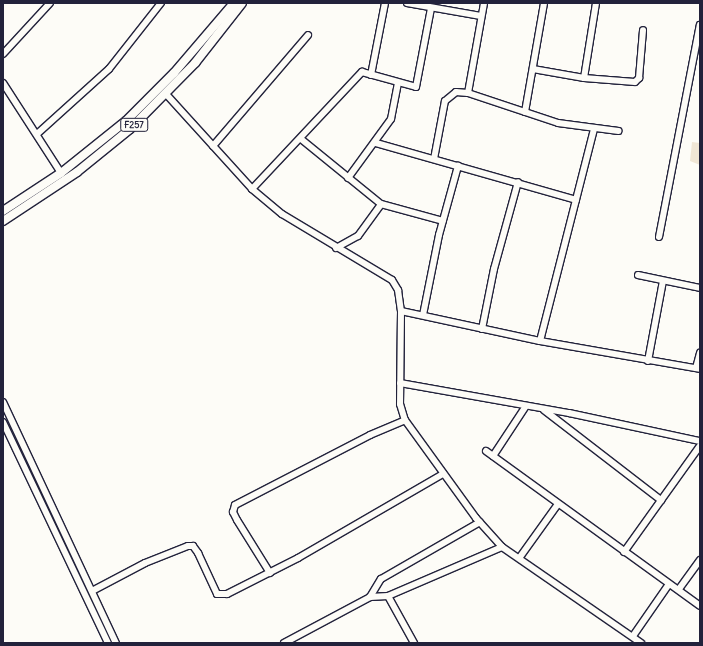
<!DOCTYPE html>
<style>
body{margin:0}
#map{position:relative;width:703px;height:646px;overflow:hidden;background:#fdfcf7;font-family:Delius,sans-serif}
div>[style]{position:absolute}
.built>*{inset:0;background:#f0e6d5}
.roads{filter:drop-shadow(1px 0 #22223b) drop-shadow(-1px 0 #22223b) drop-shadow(0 1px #22223b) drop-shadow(0 -1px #22223b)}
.minor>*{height:6px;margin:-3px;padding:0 3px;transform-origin:3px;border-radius:3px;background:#fdfcf7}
.major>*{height:8px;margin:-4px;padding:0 4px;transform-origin:4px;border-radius:4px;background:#fdfcf7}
span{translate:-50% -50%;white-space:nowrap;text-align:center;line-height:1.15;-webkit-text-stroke:4px #fdfcf7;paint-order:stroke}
.shield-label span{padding:1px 3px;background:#fdfcf7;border:1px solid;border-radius:3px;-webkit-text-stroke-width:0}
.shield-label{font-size:9px;color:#22223b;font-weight:700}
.frame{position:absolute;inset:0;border:4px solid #22223b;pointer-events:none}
</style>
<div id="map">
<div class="built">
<div style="clip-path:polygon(692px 142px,700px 143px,700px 165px,690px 161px)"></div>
</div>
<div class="roads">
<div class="minor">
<div style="left:407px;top:3px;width:75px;rotate:10deg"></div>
<div style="left:3px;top:54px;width:69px;rotate:-47.3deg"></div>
<div style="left:533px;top:69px;width:52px;rotate:10deg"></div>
<div style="left:584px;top:78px;width:51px;rotate:4.5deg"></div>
<div style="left:635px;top:82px;width:6px;rotate:-45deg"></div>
<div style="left:639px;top:78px;width:48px;rotate:-85.2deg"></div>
<div style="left:371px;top:75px;width:73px;rotate:-79deg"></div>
<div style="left:584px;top:78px;width:76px;rotate:-80.9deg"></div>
<div style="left:3px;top:83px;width:107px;rotate:57.2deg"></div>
<div style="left:468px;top:93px;width:91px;rotate:-79.9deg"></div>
<div style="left:166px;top:94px;width:128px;rotate:47.8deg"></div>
<div style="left:252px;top:189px;width:39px;rotate:40deg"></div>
<div style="left:282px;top:214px;width:128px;rotate:31deg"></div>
<div style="left:392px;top:280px;width:12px;rotate:59deg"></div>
<div style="left:398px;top:290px;width:21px;rotate:82deg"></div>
<div style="left:401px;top:311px;width:93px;rotate:90.6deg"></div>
<div style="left:400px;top:404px;width:17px;rotate:73deg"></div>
<div style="left:405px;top:420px;width:121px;rotate:54.1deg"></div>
<div style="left:476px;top:518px;width:39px;rotate:48deg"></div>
<div style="left:502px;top:547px;width:169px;rotate:34.6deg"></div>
<div style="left:525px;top:112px;width:111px;rotate:-80.1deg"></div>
<div style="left:37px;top:134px;width:97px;rotate:-42.1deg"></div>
<div style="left:109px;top:69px;width:84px;rotate:-51.8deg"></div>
<div style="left:301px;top:139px;width:103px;rotate:39.1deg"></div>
<div style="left:381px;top:204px;width:64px;rotate:15.3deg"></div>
<div style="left:376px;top:143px;width:208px;rotate:15.9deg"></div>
<div style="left:213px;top:146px;width:146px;rotate:-49.4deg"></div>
<div style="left:434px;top:159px;width:59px;rotate:-79.3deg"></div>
<div style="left:445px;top:101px;width:14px;rotate:-39deg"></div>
<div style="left:456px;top:92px;width:12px;rotate:5deg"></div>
<div style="left:468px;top:93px;width:95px;rotate:18.4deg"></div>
<div style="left:558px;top:123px;width:61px;rotate:7.6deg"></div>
<div style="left:348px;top:178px;width:73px;rotate:-53.9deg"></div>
<div style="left:391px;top:119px;width:36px;rotate:-79deg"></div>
<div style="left:252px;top:189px;width:161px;rotate:-46.8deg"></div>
<div style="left:362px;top:72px;width:56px;rotate:15.5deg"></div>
<div style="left:416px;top:87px;width:80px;rotate:-79.2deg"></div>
<div style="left:659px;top:237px;width:216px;rotate:-79.1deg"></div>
<div style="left:336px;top:248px;width:25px;rotate:-29deg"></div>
<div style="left:358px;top:236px;width:39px;rotate:-54deg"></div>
<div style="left:638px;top:275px;width:63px;rotate:11.8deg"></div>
<div style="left:401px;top:311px;width:142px;rotate:12.2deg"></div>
<div style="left:540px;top:341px;width:162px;rotate:9.9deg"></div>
<div style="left:423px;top:315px;width:82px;rotate:-78.7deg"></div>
<div style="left:439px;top:235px;width:72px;rotate:-74.6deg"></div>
<div style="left:482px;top:329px;width:61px;rotate:-78.7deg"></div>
<div style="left:494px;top:269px;width:90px;rotate:-74.6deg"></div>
<div style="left:540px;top:341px;width:219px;rotate:-75.7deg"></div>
<div style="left:648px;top:361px;width:81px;rotate:-79.4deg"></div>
<div style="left:696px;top:368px;width:16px;rotate:-75deg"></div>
<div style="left:400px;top:383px;width:172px;rotate:10.1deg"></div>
<div style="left:569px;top:413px;width:134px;rotate:12.1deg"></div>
<div style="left:3px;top:402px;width:266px;rotate:64.9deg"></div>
<div style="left:544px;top:410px;width:148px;rotate:37.6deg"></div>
<div style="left:3px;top:422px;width:245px;rotate:64.6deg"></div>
<div style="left:486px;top:451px;width:264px;rotate:35.9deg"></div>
<div style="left:493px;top:456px;width:60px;rotate:-56.6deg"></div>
<div style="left:624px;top:552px;width:130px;rotate:-54.4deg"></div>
<div style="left:520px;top:557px;width:65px;rotate:-54.4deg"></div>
<div style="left:270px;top:573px;width:62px;rotate:-121.9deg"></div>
<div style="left:237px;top:520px;width:9px;rotate:-117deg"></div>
<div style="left:233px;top:512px;width:7px;rotate:-74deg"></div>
<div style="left:235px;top:505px;width:152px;rotate:-27.4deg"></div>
<div style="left:370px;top:435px;width:38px;rotate:-23deg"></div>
<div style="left:679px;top:589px;width:36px;rotate:-54deg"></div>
<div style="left:92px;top:591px;width:60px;rotate:-27.8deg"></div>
<div style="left:145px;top:563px;width:46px;rotate:-21.6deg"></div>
<div style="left:188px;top:546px;width:5px"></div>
<div style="left:193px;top:546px;width:9px;rotate:54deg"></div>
<div style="left:198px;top:553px;width:45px;rotate:65.1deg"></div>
<div style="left:217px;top:594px;width:10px"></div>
<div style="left:227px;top:594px;width:80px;rotate:-26.9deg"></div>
<div style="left:298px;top:558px;width:168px;rotate:-30.1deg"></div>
<div style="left:388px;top:596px;width:54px;rotate:61deg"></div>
<div style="left:370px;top:597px;width:21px;rotate:-59deg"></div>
<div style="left:381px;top:579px;width:114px;rotate:-29.9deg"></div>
<div style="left:633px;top:636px;width:63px;rotate:-55.3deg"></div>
<div style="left:284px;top:643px;width:98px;rotate:-28.1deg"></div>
<div style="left:370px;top:597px;width:18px;rotate:-3deg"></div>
<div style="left:388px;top:596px;width:124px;rotate:-23.3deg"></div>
</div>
<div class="major">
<div style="left:3px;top:211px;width:69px;rotate:-33.2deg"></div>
<div style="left:61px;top:173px;width:83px;rotate:-38.7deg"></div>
<div style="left:126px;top:121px;width:68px;rotate:-45deg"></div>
<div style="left:174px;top:73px;width:92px;rotate:-49.4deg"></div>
<div style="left:3px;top:221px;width:89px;rotate:-33.5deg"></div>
<div style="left:77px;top:172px;width:68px;rotate:-39.1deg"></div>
<div style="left:130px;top:129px;width:93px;rotate:-45.4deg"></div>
<div style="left:195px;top:63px;width:76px;rotate:-51.9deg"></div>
</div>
</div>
<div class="shield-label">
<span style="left:134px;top:125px">F257</span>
</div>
<div class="frame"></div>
</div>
